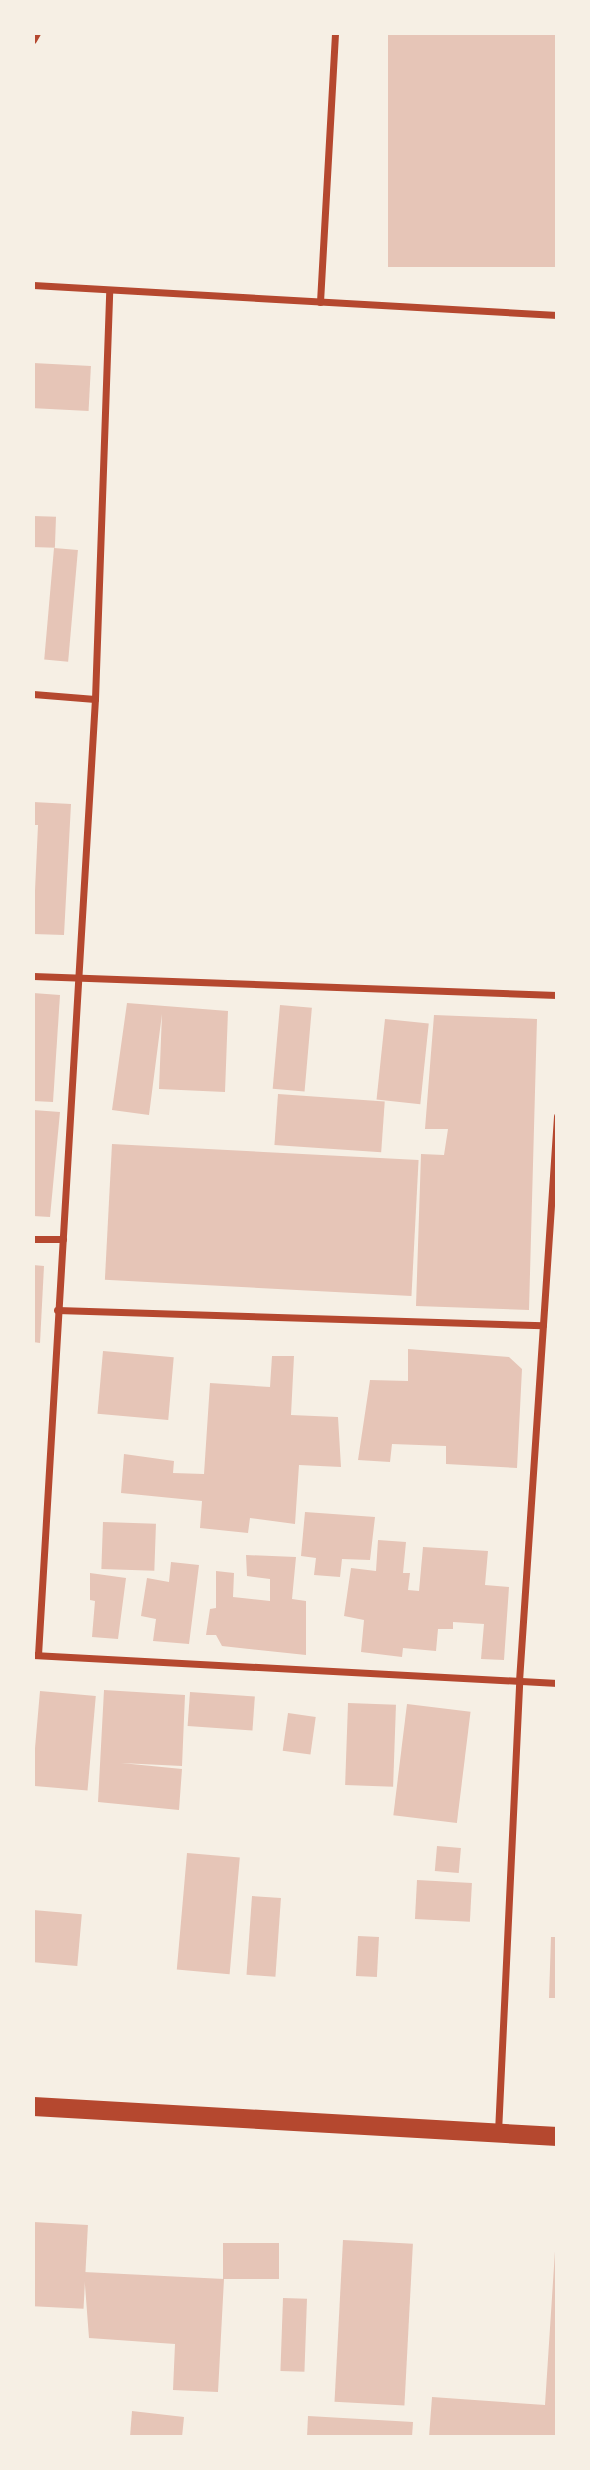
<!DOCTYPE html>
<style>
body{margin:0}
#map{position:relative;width:590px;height:2470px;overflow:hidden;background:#f6efe4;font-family:"Fira Sans",sans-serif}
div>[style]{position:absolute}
.building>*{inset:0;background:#e6c5b7;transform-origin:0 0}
.minor>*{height:7px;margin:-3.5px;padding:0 3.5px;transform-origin:3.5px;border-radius:3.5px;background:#b5482f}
.trunk>*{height:19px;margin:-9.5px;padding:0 9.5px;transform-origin:9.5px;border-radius:9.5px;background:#b5482f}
span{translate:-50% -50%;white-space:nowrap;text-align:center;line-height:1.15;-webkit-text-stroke:7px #f6efe4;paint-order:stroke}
.frame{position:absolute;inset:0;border:35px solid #f6efe4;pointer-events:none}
</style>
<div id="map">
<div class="building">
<div style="left:388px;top:33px;width:169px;height:234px"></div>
<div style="left:33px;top:363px;width:58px;height:45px;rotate:3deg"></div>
<div style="left:33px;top:516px;width:23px;height:31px;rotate:2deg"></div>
<div style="left:54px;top:548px;width:24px;height:112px;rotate:5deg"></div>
<div style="clip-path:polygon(33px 802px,71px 804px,64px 935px,33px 934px,38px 825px,33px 825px)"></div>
<div style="clip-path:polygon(33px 993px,60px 995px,53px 1102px,33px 1101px)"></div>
<div style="clip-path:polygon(127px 1003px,228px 1011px,225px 1092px,159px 1089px,162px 1014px,149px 1115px,112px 1110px)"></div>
<div style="left:280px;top:1005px;width:32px;height:84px;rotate:5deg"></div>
<div style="clip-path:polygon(434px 1015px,537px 1019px,529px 1310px,416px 1306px,421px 1154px,444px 1155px,448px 1129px,425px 1129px)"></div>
<div style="left:385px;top:1019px;width:44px;height:81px;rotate:6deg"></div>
<div style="left:278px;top:1094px;width:107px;height:51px;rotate:4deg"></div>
<div style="clip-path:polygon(33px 1110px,60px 1112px,50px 1217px,33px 1216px)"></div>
<div style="left:112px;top:1144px;width:307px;height:136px;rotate:3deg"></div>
<div style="clip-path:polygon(33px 1265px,44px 1266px,40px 1343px,33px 1342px)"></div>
<div style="clip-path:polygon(408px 1349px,509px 1357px,522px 1369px,517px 1468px,446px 1464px,446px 1446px,392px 1444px,390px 1462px,358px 1460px,370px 1380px,408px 1381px)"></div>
<div style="left:103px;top:1351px;width:71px;height:63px;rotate:5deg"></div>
<div style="clip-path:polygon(272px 1356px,294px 1356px,291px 1415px,338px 1417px,341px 1467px,299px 1465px,295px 1524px,250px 1518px,248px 1533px,200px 1528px,202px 1501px,121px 1493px,124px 1454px,174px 1461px,173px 1473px,204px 1474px,210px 1383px,270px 1387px)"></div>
<div style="clip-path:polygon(305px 1512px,375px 1517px,370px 1560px,342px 1559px,340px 1577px,314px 1575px,316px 1558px,301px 1556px)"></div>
<div style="left:103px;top:1522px;width:53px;height:47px;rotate:2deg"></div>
<div style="clip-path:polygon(378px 1540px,406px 1542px,403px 1573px,410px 1573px,408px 1590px,419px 1591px,423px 1547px,488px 1551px,485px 1585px,509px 1587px,504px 1660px,481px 1659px,484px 1624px,453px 1622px,453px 1629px,438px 1629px,436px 1651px,403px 1648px,402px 1657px,361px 1652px,364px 1620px,344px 1616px,351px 1568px,376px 1571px)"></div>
<div style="clip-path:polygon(246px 1555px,296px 1557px,292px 1599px,306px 1601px,306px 1655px,222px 1646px,216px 1635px,206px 1635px,210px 1609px,216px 1608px,216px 1571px,234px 1573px,233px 1597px,270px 1601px,270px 1579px,247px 1576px)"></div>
<div style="clip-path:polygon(171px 1562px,199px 1565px,189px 1644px,153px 1641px,156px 1619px,141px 1616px,147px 1578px,169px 1582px)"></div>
<div style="clip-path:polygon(90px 1573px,126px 1578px,118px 1639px,92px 1637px,95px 1601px,90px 1600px)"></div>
<div style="clip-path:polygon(104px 1690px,185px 1695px,182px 1766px,121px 1763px,182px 1769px,179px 1810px,98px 1802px)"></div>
<div style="left:40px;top:1691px;width:56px;height:95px;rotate:5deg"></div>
<div style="left:190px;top:1692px;width:65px;height:34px;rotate:4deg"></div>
<div style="left:348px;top:1703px;width:48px;height:82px;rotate:2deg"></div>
<div style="left:407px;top:1704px;width:64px;height:112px;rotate:7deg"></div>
<div style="left:288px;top:1713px;width:28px;height:38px;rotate:8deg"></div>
<div style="left:437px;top:1846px;width:24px;height:25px;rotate:5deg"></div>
<div style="left:187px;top:1853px;width:53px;height:117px;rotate:5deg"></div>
<div style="left:417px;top:1880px;width:55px;height:39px;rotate:3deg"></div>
<div style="left:252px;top:1896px;width:29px;height:79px;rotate:4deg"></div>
<div style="left:33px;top:1910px;width:49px;height:52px;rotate:5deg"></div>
<div style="left:358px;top:1936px;width:21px;height:40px;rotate:3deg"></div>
<div style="clip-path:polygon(551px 1937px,557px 1937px,557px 1998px,549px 1998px)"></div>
<div style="left:33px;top:2222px;width:55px;height:84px;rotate:3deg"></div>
<div style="left:343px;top:2240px;width:70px;height:162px;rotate:3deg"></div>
<div style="left:223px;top:2243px;width:56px;height:36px"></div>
<div style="clip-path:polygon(555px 2251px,557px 2437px,429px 2437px,432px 2397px,545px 2405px)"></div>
<div style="clip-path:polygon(84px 2272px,224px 2279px,218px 2392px,173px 2390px,175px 2344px,89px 2338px)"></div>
<div style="left:283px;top:2298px;width:24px;height:73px;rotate:2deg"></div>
<div style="clip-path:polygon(132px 2411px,184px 2417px,182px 2437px,130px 2437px)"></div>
<div style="clip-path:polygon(308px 2416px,413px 2422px,412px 2437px,307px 2437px)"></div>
</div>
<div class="minor">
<div style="left:33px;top:40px;width:8px;rotate:-60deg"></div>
<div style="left:33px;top:285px;width:525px;rotate:3.28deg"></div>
<div style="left:320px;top:302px;width:269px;rotate:-86.8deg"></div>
<div style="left:33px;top:694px;width:62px;rotate:4.6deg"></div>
<div style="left:33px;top:976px;width:524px;rotate:2.08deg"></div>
<div style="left:33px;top:1239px;width:30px"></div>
<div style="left:57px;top:1310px;width:486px;rotate:1.8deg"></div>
<div style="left:33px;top:1655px;width:525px;rotate:3.06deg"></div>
<div style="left:38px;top:1655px;width:958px;rotate:-86.59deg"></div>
<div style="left:95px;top:699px;width:409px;rotate:-88deg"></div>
<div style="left:498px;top:2132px;width:451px;rotate:-87.3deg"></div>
<div style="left:519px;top:1681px;width:566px;rotate:-86.15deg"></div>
</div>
<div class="trunk">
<div style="left:33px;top:2106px;width:525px;rotate:3.28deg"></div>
</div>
<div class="frame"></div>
</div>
